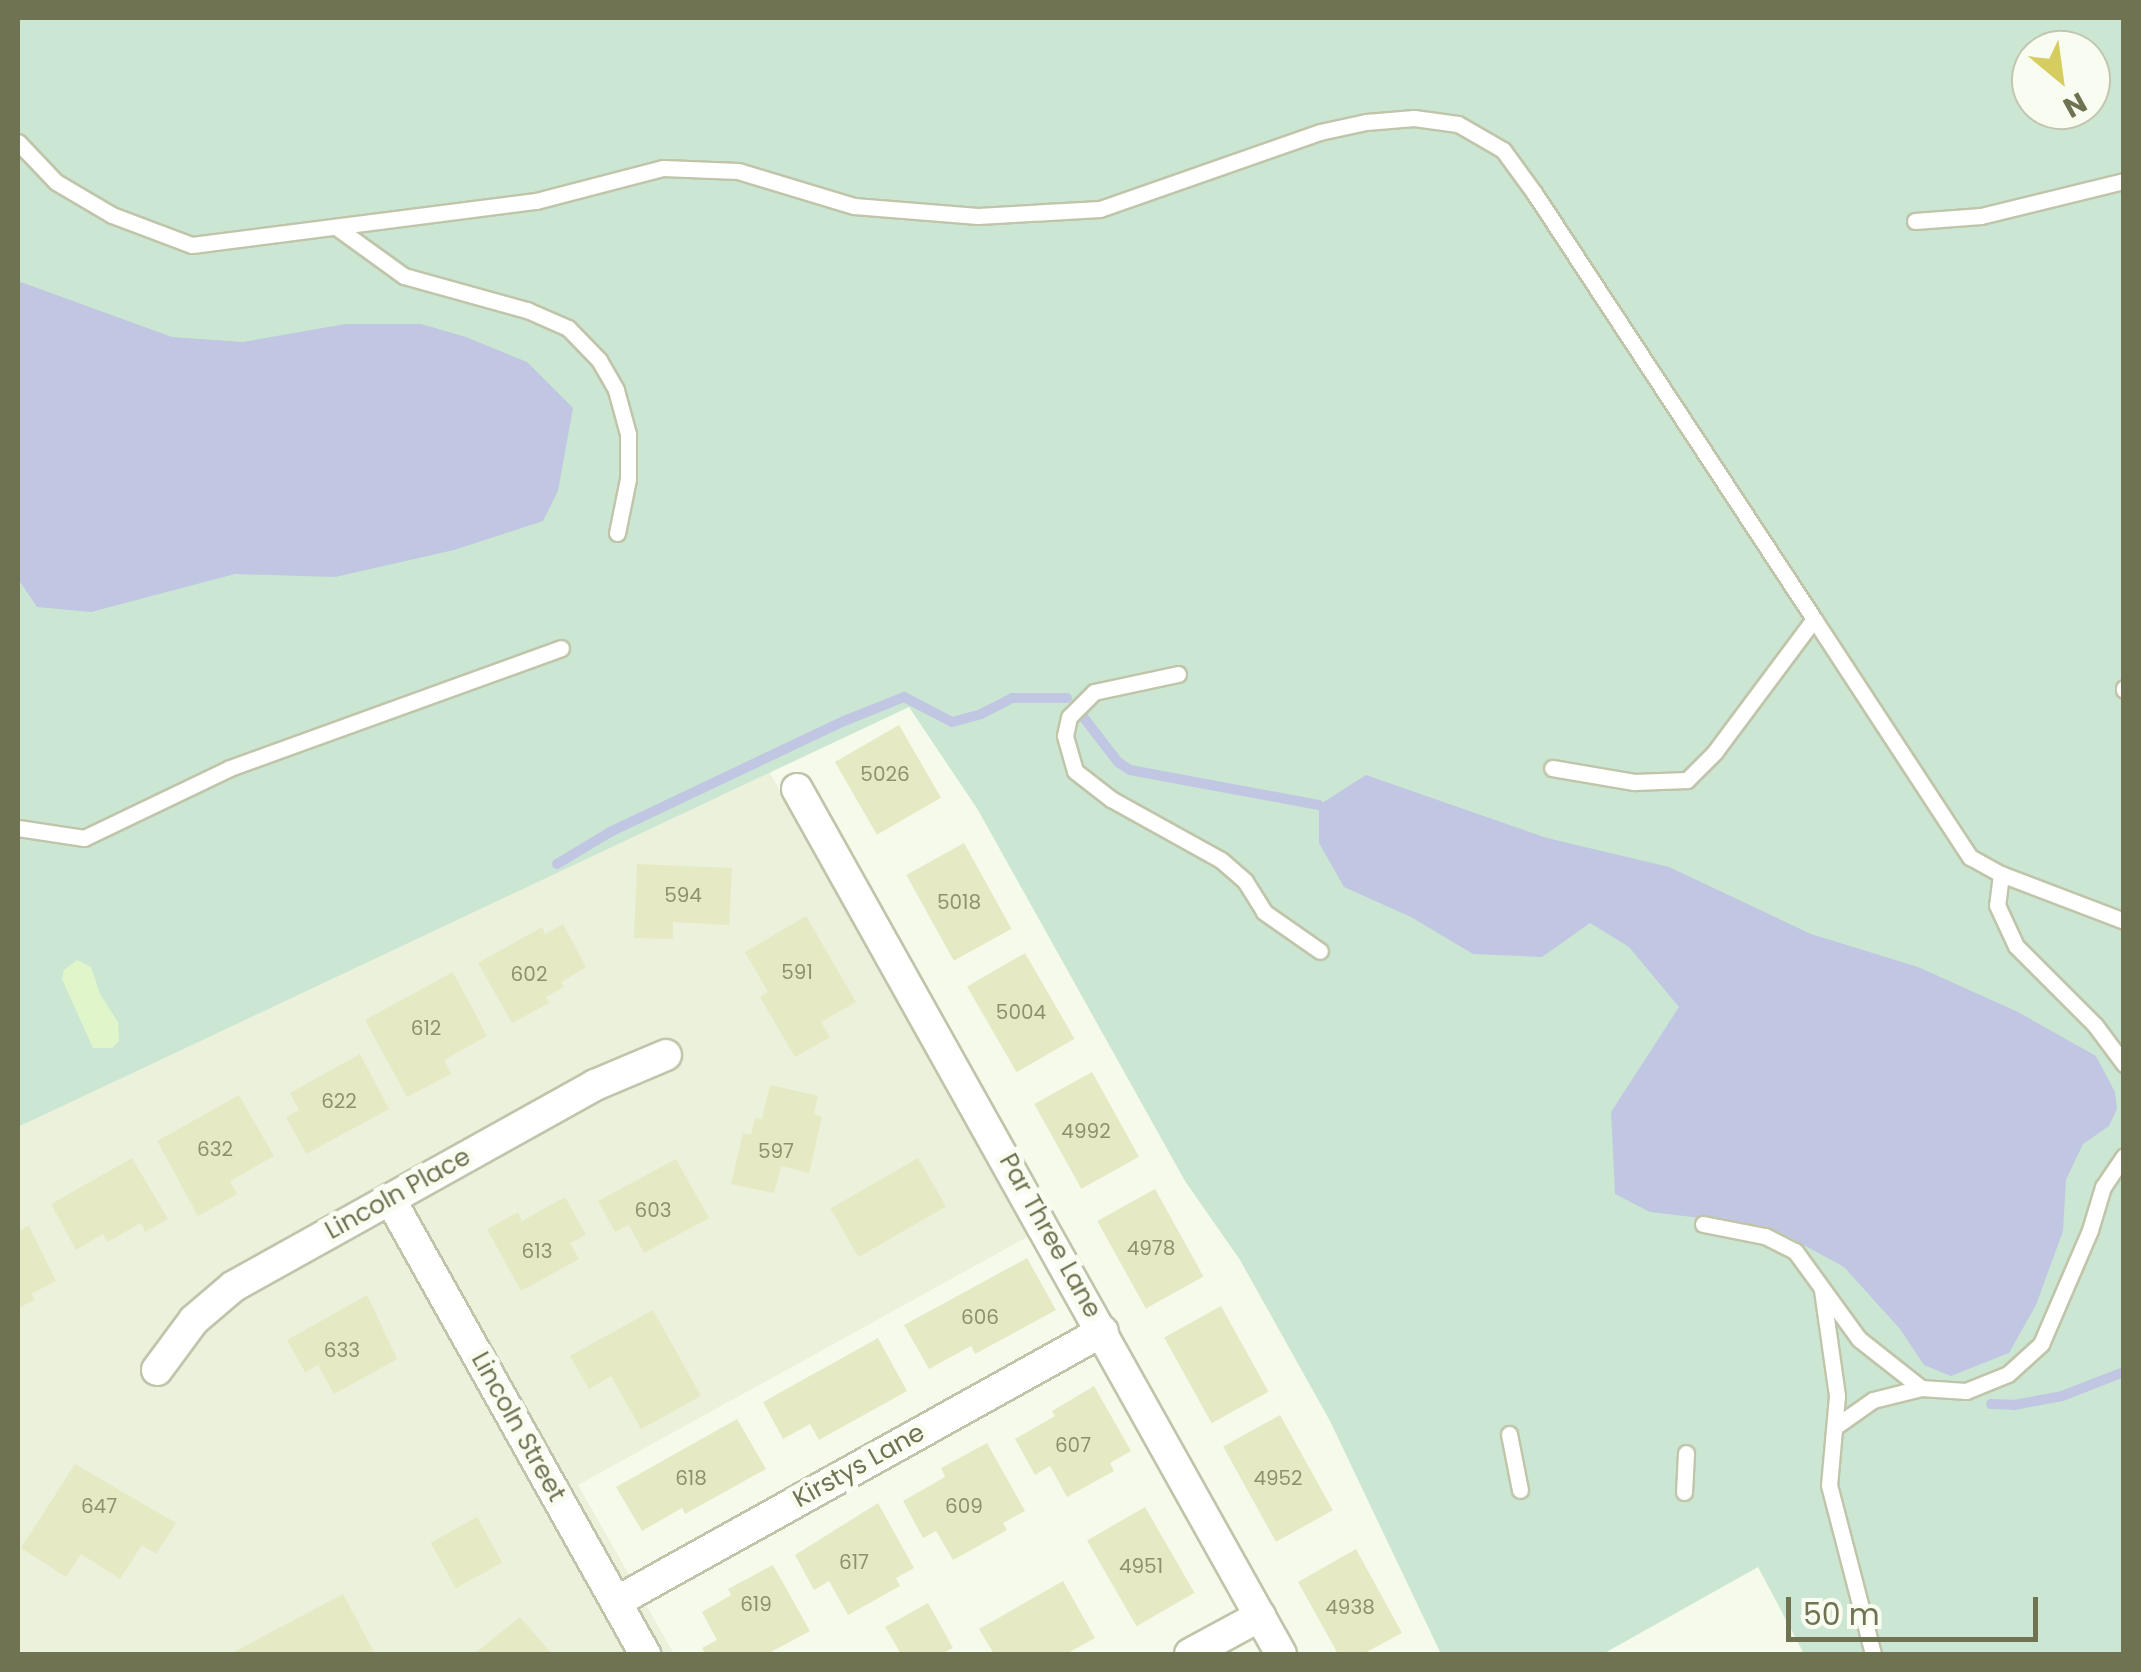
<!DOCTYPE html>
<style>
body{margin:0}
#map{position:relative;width:2141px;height:1672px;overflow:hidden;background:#f5faeb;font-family:Poppins,sans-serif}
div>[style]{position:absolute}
.residential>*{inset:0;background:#ebf1da}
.green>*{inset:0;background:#cbe7d3}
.sand>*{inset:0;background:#e0f5ca}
.water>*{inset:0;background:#c1c6e2}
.stream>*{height:10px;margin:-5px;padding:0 5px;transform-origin:5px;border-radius:5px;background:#c1c6e2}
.building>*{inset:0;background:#e6eac4;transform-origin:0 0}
.roads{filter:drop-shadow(2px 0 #c0c5aa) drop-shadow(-2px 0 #c0c5aa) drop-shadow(0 2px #c0c5aa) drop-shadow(0 -2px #c0c5aa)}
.service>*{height:15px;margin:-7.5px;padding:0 7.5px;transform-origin:7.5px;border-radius:7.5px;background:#fff}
.minor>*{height:30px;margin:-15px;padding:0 15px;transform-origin:15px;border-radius:15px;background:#fff}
span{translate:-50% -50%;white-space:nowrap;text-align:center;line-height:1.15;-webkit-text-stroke:10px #f9fdf1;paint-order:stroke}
.number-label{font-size:20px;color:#8e916e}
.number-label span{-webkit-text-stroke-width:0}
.street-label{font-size:25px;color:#707351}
.frame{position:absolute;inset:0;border:20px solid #707351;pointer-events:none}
.north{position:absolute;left:2011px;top:30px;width:100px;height:100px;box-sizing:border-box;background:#f9fdf1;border:2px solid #c2c6b1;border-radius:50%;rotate:151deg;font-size:28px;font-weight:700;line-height:40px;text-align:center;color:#707351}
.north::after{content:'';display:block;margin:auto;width:35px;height:45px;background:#d5cd60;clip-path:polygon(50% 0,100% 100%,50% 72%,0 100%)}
.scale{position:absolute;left:1786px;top:1597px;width:252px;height:45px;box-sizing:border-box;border:5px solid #707351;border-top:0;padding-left:12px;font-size:30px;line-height:35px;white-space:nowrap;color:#707351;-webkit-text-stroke:8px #f9fdf1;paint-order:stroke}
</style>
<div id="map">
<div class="residential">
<div style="clip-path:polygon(769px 771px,1029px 1236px,578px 1485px,674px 1654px,18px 1654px,18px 1127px)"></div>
</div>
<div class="green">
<div style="clip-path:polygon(evenodd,18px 18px,2123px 18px,2123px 1654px,1804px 1654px,1758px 1567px,1603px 1654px,1441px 1654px,1330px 1421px,1240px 1260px,1185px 1181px,978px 810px,909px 707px,18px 1127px,18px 18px,2031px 50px,2091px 50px,2091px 110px,2031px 110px,2031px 50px)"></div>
</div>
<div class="sand">
<div style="clip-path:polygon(77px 960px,91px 967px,100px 994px,118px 1022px,119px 1041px,112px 1048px,93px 1048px,62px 979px,64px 970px)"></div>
</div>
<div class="water">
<div style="clip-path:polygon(18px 281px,172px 337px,243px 342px,345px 324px,421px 324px,466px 337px,527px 362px,573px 408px,558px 491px,543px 521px,454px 550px,335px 577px,235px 574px,91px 612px,37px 607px,18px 579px)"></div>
<div style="clip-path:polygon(1366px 775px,1547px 838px,1669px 867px,1811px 934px,1918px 967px,2018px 1012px,2096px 1056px,2115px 1092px,2117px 1109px,2109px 1126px,2083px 1144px,2066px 1180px,2063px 1231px,2036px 1305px,2009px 1353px,1951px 1376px,1924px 1365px,1900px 1329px,1844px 1267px,1791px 1238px,1718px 1220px,1650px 1212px,1615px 1194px,1611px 1112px,1679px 1007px,1629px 947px,1590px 923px,1542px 957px,1473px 954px,1411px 917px,1344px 887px,1319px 843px,1319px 805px)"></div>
</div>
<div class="stream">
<div style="left:1084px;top:718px;width:56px;rotate:52.3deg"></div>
<div style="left:1118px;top:762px;width:14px;rotate:34deg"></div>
<div style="left:1130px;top:770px;width:192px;rotate:10.5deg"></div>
<div style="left:557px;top:864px;width:62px;rotate:-31.1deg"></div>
<div style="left:610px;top:832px;width:259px;rotate:-25.4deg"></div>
<div style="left:844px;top:721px;width:65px;rotate:-21.8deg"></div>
<div style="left:904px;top:697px;width:54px;rotate:27.5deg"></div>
<div style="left:952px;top:722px;width:30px;rotate:-15deg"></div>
<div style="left:981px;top:714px;width:35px;rotate:-27deg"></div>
<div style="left:1012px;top:698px;width:55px"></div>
<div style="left:1991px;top:1404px;width:23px;rotate:2deg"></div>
<div style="left:2014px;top:1405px;width:49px;rotate:-10.6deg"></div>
<div style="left:2062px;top:1396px;width:66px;rotate:-21.2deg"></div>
</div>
<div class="building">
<div style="left:899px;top:725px;width:84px;height:74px;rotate:60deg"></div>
<div style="left:964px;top:843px;width:98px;height:66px;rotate:61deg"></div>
<div style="clip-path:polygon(637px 864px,732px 868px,729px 925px,673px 922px,673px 939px,634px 938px)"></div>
<div style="clip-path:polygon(806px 916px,856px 1002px,821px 1022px,830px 1037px,795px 1057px,760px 997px,768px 992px,745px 952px)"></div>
<div style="clip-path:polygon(563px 924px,586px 967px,561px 982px,564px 987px,546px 997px,549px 1003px,512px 1023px,478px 963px,542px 927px,545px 934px)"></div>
<div style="left:1025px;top:953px;width:99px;height:67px;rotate:60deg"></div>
<div style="clip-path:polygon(453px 972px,487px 1036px,444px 1060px,451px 1074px,407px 1097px,365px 1020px)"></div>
<div style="clip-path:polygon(360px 1054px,389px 1109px,306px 1154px,286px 1117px,299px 1110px,290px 1093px)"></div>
<div style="left:1092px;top:1072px;width:97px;height:66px;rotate:61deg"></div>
<div style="clip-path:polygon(770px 1085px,818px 1096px,814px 1114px,822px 1117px,809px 1173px,781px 1166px,774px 1193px,731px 1184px,743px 1133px,751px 1135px,755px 1118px,762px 1119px)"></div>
<div style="clip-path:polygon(239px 1095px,274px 1156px,230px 1181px,237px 1194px,198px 1216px,157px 1141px)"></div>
<div style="clip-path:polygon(132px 1158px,168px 1219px,145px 1232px,141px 1223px,107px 1242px,103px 1234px,76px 1250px,51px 1204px)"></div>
<div style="left:918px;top:1158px;width:56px;height:101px;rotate:60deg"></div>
<div style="clip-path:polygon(676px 1159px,709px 1218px,644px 1253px,629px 1225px,615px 1232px,598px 1201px)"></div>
<div style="left:1155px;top:1189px;width:100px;height:66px;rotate:61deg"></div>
<div style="clip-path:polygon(565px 1197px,586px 1235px,570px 1243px,579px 1259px,521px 1291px,487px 1229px,518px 1212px,522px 1221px)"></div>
<div style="clip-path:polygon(29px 1226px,56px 1281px,31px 1294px,35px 1300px,18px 1308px,18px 1231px)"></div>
<div style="clip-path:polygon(1027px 1258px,1056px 1310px,975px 1354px,971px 1346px,929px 1369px,904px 1325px)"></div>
<div style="clip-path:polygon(367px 1295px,397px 1359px,334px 1394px,318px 1365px,305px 1372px,287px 1340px)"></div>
<div style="left:1221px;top:1306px;width:98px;height:65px;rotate:61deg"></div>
<div style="clip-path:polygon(653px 1310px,701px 1396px,641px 1429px,611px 1376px,589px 1389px,570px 1356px)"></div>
<div style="clip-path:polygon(878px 1338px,907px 1391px,819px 1440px,810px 1424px,783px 1439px,763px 1402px)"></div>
<div style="clip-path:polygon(1094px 1386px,1131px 1451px,1110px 1463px,1114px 1471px,1067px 1497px,1050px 1466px,1035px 1475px,1015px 1439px,1055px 1416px,1052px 1411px)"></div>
<div style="left:1280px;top:1415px;width:109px;height:65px;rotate:61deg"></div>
<div style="clip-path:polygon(737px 1419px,766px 1469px,685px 1514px,682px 1508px,642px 1531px,616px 1487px)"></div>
<div style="clip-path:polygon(987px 1443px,1025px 1511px,1003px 1523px,1007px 1530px,953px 1560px,936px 1531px,923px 1538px,903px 1501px,945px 1477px,941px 1468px)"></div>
<div style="clip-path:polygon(75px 1464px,176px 1523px,156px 1554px,142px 1545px,120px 1579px,81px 1554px,66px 1577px,21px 1548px)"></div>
<div style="clip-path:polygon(878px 1503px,914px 1568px,896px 1578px,900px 1586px,848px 1615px,829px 1581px,814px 1590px,795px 1555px)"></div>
<div style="left:1145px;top:1507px;width:99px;height:67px;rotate:60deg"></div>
<div style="left:477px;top:1517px;width:52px;height:53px;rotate:61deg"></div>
<div style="clip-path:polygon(1356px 1549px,1402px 1633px,1363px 1654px,1338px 1654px,1298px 1582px)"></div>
<div style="clip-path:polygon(773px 1565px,810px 1631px,767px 1654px,706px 1654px,702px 1648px,717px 1640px,702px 1612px,731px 1595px,728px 1589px)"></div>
<div style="clip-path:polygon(1063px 1581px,1095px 1638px,1066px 1654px,994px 1654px,979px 1629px)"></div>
<div style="clip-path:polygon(343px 1594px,375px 1654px,230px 1654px)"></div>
<div style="clip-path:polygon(928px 1603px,953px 1648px,942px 1654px,901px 1654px,885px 1627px)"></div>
<div style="clip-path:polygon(520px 1617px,552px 1654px,474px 1654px)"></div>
</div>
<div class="roads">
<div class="service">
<div style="left:18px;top:142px;width:55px;rotate:46.5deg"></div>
<div style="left:56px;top:182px;width:65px;rotate:30.5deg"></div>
<div style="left:112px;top:215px;width:85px;rotate:20.6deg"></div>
<div style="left:192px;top:245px;width:347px;rotate:-7.3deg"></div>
<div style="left:536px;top:201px;width:131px;rotate:-14.6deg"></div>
<div style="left:663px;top:168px;width:75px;rotate:2.3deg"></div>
<div style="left:738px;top:171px;width:121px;rotate:16.8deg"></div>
<div style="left:854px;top:206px;width:124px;rotate:4.6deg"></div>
<div style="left:978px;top:216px;width:122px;rotate:-3.3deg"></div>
<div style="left:1100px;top:209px;width:233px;rotate:-19.3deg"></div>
<div style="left:1320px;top:132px;width:47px;rotate:-12.3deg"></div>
<div style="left:1366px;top:122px;width:48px;rotate:-4.8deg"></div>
<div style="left:1414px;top:118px;width:44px;rotate:7.8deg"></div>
<div style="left:1458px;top:124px;width:52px;rotate:30deg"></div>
<div style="left:1503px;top:150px;width:54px;rotate:54deg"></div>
<div style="left:1535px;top:194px;width:508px;rotate:56.72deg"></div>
<div style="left:1814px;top:619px;width:166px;rotate:126.7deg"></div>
<div style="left:1715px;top:752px;width:40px;rotate:135deg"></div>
<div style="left:1687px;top:780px;width:53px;rotate:177.8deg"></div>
<div style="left:1634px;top:782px;width:83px;rotate:-170.3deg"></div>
<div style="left:1915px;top:221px;width:66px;rotate:-4.3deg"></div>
<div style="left:1981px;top:216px;width:147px;rotate:-13.8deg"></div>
<div style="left:336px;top:227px;width:84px;rotate:35.8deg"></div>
<div style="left:404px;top:276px;width:128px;rotate:15.5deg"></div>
<div style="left:527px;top:310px;width:45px;rotate:23.7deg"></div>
<div style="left:568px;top:328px;width:45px;rotate:45.9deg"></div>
<div style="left:599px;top:360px;width:34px;rotate:60deg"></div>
<div style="left:616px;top:390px;width:46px;rotate:74.7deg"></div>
<div style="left:628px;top:434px;width:45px;rotate:90deg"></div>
<div style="left:628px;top:479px;width:55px;rotate:101.5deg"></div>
<div style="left:1814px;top:619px;width:285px;rotate:56.8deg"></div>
<div style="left:1970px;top:857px;width:35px;rotate:29deg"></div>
<div style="left:2001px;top:874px;width:132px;rotate:20.9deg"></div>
<div style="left:1178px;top:674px;width:86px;rotate:167.9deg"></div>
<div style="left:1094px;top:692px;width:35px;rotate:135deg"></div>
<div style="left:1069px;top:717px;width:19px;rotate:102deg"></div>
<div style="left:1065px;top:736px;width:36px;rotate:74deg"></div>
<div style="left:1075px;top:771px;width:46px;rotate:37.9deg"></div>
<div style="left:1111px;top:799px;width:126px;rotate:29deg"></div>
<div style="left:1221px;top:860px;width:32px;rotate:41deg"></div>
<div style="left:1245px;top:881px;width:36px;rotate:58deg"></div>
<div style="left:1264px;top:912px;width:68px;rotate:34.9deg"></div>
<div style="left:2124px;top:688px;width:2px;rotate:90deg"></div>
<div style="left:18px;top:828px;width:67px;rotate:8.6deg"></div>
<div style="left:84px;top:838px;width:162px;rotate:-25.6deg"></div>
<div style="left:230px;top:768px;width:352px;rotate:-19.9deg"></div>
<div style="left:2001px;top:874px;width:31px;rotate:97deg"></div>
<div style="left:1997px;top:905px;width:45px;rotate:65.1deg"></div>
<div style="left:2016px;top:946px;width:112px;rotate:45deg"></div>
<div style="left:2095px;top:1025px;width:49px;rotate:53.4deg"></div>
<div style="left:1703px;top:1224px;width:63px;rotate:11deg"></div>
<div style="left:1765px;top:1236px;width:34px;rotate:27deg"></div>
<div style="left:1795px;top:1251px;width:109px;rotate:54deg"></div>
<div style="left:1859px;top:1339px;width:79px;rotate:38.3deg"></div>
<div style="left:1822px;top:1290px;width:107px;rotate:81.9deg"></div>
<div style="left:1837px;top:1396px;width:89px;rotate:95.1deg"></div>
<div style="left:1829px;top:1485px;width:175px;rotate:75.4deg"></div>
<div style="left:1836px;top:1426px;width:45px;rotate:-35.1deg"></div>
<div style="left:1873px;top:1400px;width:49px;rotate:-14deg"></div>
<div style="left:1921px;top:1388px;width:45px;rotate:3.8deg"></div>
<div style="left:1966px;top:1391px;width:45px;rotate:-22deg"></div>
<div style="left:2008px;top:1374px;width:45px;rotate:-42.3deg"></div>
<div style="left:2041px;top:1344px;width:124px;rotate:-66.7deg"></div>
<div style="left:2090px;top:1230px;width:45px;rotate:-73.2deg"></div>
<div style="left:2103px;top:1187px;width:37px;rotate:-56deg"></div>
<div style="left:1509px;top:1434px;width:57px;rotate:78.9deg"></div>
<div style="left:1684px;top:1492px;width:39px;rotate:-87deg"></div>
</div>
<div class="minor">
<div style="left:797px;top:789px;width:991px;rotate:60.77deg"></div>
<div style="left:390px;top:1199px;width:522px;rotate:60.73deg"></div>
<div style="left:157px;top:1370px;width:62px;rotate:-53.5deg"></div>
<div style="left:194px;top:1320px;width:52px;rotate:-40.4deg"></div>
<div style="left:234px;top:1286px;width:413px;rotate:-29.1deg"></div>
<div style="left:595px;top:1085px;width:77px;rotate:-22.9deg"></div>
<div style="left:616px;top:1602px;width:557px;rotate:-29.09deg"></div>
<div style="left:1190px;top:1654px;width:80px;rotate:-28.5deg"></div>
</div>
</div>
<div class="number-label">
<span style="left:885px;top:774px">5026</span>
<span style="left:683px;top:895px">594</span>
<span style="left:959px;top:902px">5018</span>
<span style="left:797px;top:972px">591</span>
<span style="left:529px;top:974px">602</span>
<span style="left:1021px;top:1012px">5004</span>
<span style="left:426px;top:1028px">612</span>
<span style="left:339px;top:1101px">622</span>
<span style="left:1086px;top:1131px">4992</span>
<span style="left:215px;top:1149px">632</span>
<span style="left:776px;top:1151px">597</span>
<span style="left:653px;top:1210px">603</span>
<span style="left:1151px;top:1248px">4978</span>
<span style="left:537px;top:1251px">613</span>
<span style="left:980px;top:1317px">606</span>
<span style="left:342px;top:1350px">633</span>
<span style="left:1073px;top:1445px">607</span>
<span style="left:691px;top:1478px">618</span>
<span style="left:1278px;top:1478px">4952</span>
<span style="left:99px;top:1506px">647</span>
<span style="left:964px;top:1506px">609</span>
<span style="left:854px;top:1562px">617</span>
<span style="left:1141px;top:1566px">4951</span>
<span style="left:756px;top:1604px">619</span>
<span style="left:1350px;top:1607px">4938</span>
</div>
<div class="street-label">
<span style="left:398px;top:1194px;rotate:-29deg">Lincoln Place</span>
<span style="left:1050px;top:1236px;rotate:61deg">Par Three Lane</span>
<span style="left:518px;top:1427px;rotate:61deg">Lincoln Street</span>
<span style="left:859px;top:1466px;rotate:-29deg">Kirstys Lane</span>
</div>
<div class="frame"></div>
<div class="north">N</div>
<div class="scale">50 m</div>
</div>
